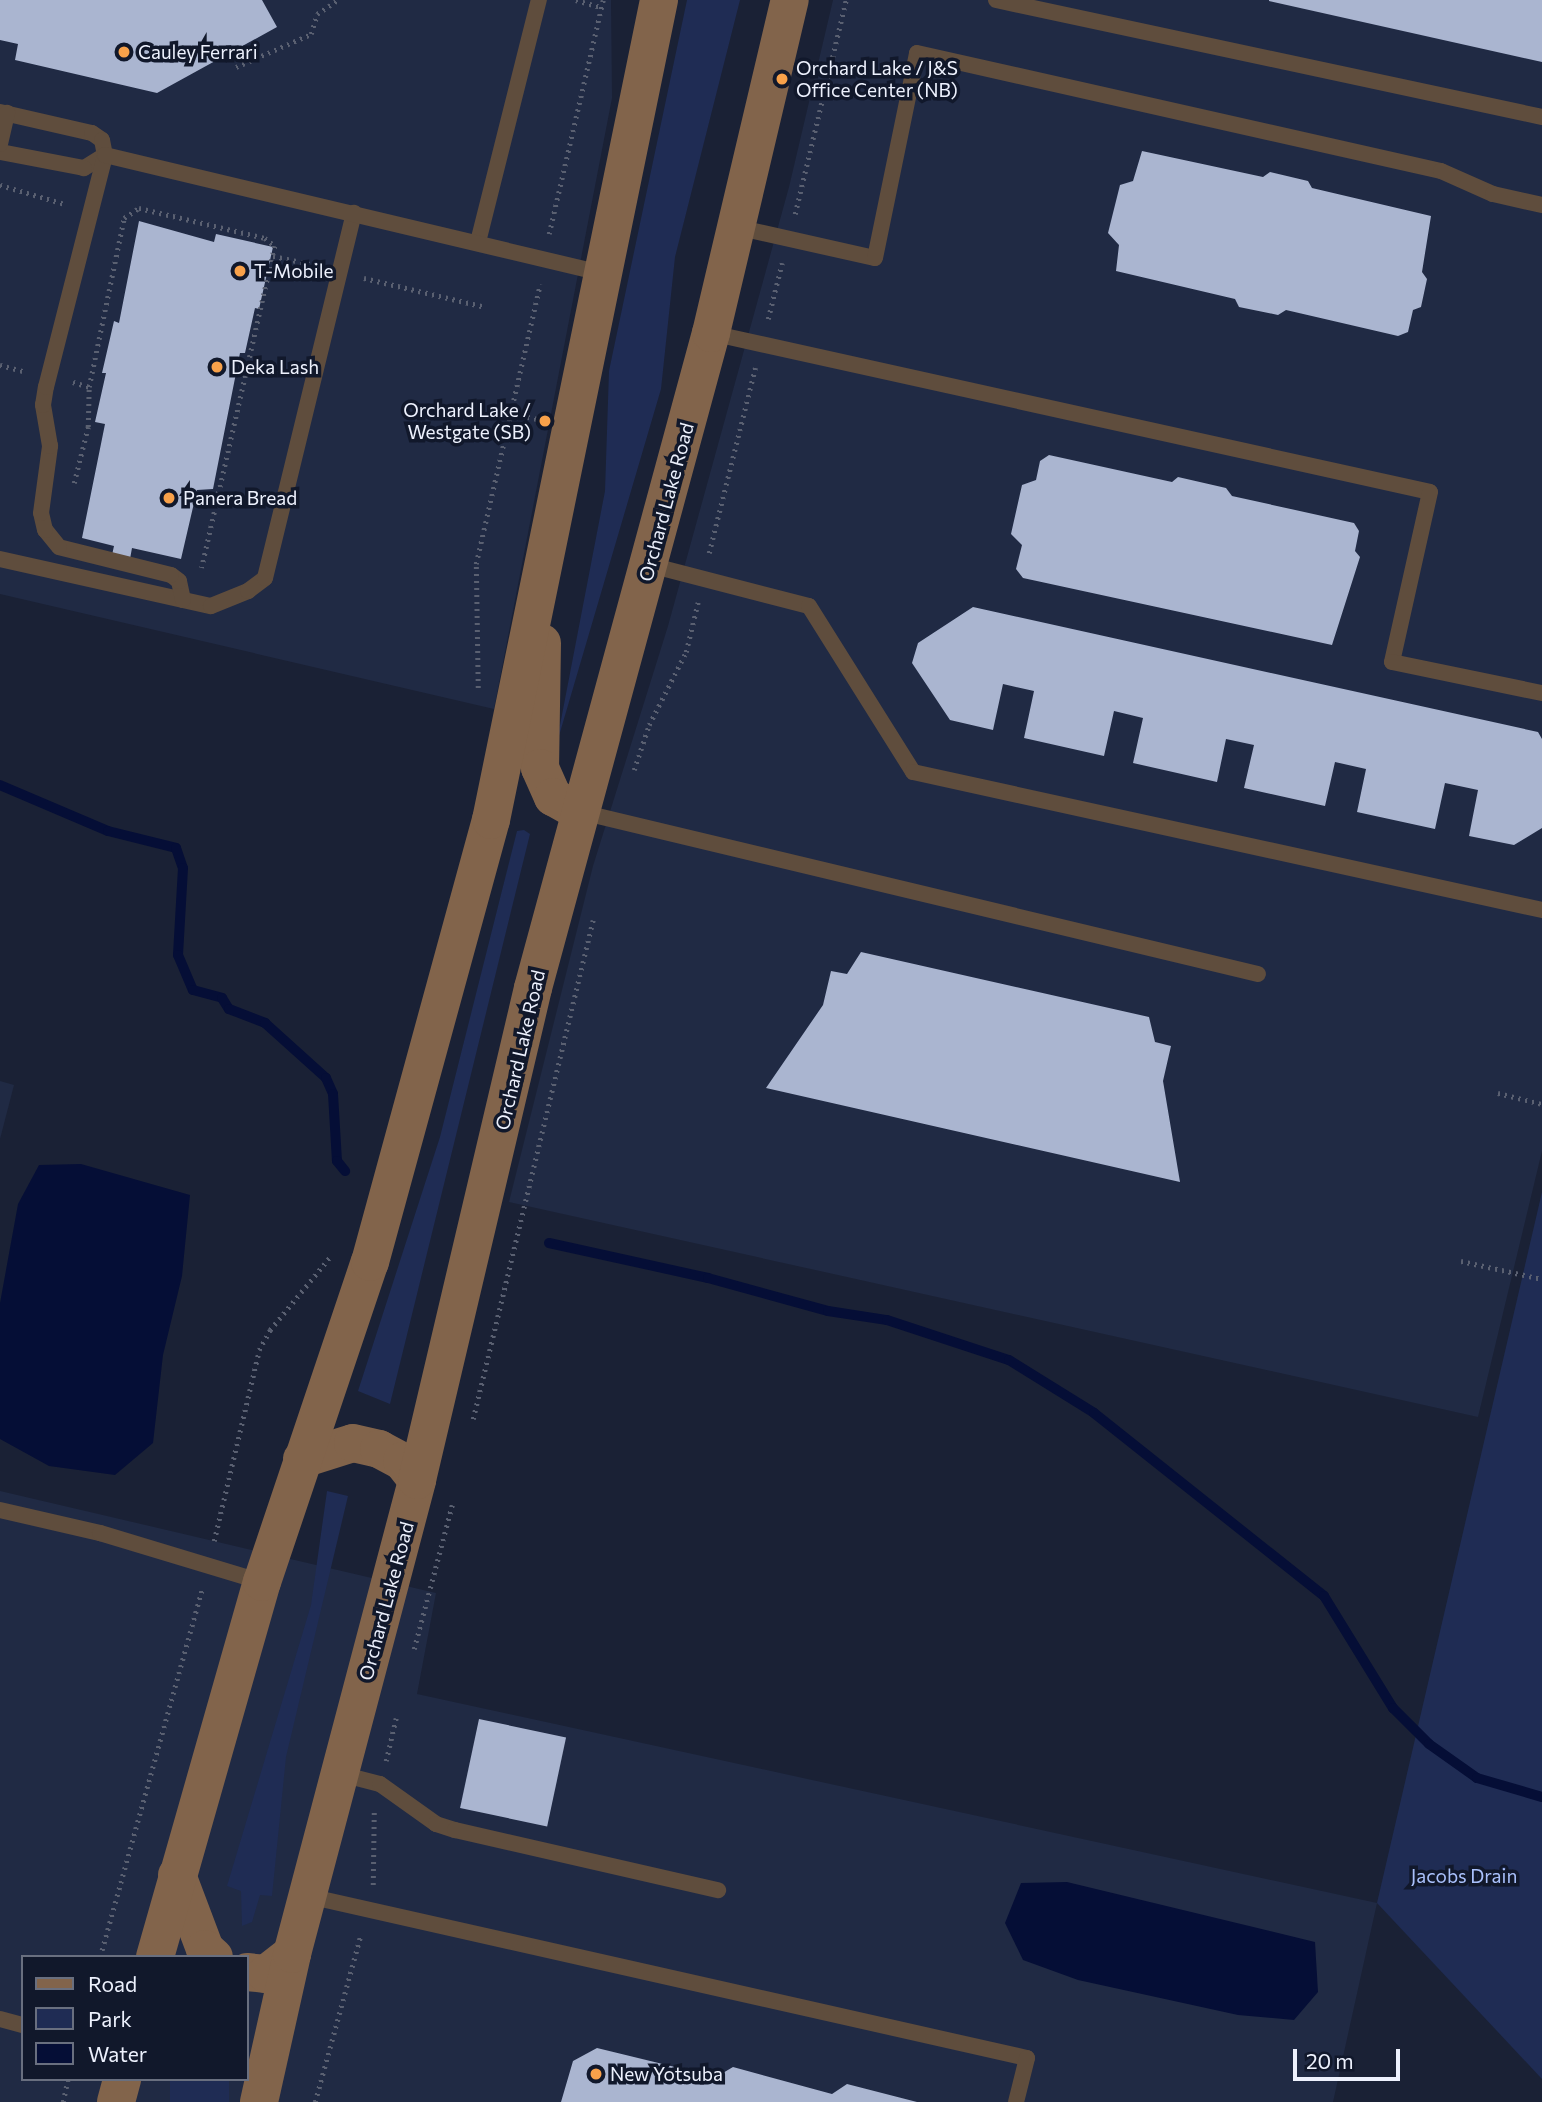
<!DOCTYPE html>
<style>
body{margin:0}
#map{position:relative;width:1542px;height:2102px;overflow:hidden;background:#1a2135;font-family:Commissioner,sans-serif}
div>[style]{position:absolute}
.built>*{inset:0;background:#202a44}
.green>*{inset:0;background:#1f2c54;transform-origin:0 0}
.water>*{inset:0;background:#050e36}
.stream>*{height:10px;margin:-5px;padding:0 5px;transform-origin:5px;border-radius:5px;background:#050e36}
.building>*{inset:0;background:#aab5d0;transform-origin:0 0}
.path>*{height:4.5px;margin-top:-2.25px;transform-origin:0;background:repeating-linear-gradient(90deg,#5a6071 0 2px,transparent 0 7px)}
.lane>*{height:16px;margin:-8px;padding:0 8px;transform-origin:8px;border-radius:8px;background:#5f4d3d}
.secondary>*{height:38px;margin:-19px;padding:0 19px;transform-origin:19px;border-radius:19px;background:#82644b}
.dots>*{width:19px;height:19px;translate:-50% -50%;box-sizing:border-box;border:4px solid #11182b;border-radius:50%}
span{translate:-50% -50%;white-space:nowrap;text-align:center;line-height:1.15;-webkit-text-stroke:7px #11182b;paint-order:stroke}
.poi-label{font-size:19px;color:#edf1fd}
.left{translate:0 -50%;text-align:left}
.right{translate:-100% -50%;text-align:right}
.street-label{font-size:19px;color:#edf1fd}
.park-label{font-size:19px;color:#a9c0fb}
.legend{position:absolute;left:21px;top:1955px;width:228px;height:126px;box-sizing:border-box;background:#11182b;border:2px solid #696f7f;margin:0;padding:9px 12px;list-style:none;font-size:21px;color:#edf1fd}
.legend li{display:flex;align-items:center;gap:14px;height:35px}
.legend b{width:35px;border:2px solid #696f7f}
.scale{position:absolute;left:1293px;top:2049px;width:107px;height:32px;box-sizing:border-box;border:4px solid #edf1fd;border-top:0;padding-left:9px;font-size:21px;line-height:24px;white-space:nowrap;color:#edf1fd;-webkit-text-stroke:5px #11182b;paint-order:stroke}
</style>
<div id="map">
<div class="built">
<div style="clip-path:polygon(0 0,611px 0,612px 98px,494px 709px,0 594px)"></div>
<div style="clip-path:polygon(833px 0,1542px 0,1542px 1151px,1478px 1417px,509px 1202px,593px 866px,668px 626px,789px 187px)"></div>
<div style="clip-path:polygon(0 1081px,14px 1085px,0 1139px)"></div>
<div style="clip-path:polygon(evenodd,0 1491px,436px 1593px,417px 1694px,1377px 1903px,1333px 2102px,0 2102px,0 1491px,23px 1957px,247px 1957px,247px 2079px,23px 2079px,23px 1957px)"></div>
</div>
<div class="green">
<div style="clip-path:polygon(687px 0,740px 0,675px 257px,661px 389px,556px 746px,605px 491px,609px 371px)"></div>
<div style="clip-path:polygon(524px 830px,530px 834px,390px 1404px,358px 1391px,440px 1137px,517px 831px)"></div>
<div style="clip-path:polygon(1542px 1192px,1542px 2079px,1377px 1903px)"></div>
<div style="clip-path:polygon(327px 1491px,348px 1496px,286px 1757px,272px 1896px,260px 1895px,252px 1922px,242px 1926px,241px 1891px,227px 1886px,311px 1605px)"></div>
<div style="left:170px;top:2079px;width:59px;height:23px"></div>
</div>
<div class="water">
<div style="clip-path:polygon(81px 1164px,190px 1195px,182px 1276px,163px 1355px,153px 1443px,115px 1475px,49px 1466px,0 1439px,0 1303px,18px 1204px,39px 1165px)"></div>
<div style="clip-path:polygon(1067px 1882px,1315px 1942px,1318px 1992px,1294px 2020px,1238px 2015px,1078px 1980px,1023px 1960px,1005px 1923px,1021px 1883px)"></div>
</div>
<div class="stream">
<div style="left:0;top:785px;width:117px;rotate:23.1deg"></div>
<div style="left:108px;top:831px;width:70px;rotate:14deg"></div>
<div style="left:176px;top:848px;width:21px;rotate:71deg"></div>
<div style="left:183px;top:868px;width:87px;rotate:93.3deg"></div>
<div style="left:178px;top:955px;width:38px;rotate:67deg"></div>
<div style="left:193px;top:990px;width:30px;rotate:15deg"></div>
<div style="left:222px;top:998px;width:13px;rotate:58deg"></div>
<div style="left:229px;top:1009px;width:39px;rotate:21deg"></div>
<div style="left:265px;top:1023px;width:82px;rotate:42deg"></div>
<div style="left:326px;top:1078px;width:17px;rotate:66deg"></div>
<div style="left:333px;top:1094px;width:67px;rotate:86.6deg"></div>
<div style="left:337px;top:1161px;width:13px;rotate:51deg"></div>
<div style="left:549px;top:1243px;width:163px;rotate:12.4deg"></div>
<div style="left:708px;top:1278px;width:124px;rotate:15.4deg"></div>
<div style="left:828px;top:1311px;width:60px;rotate:8.7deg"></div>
<div style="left:887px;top:1320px;width:128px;rotate:18.2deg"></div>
<div style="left:1009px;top:1360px;width:100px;rotate:31.9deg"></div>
<div style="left:1094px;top:1413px;width:294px;rotate:38.5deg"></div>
<div style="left:1324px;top:1596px;width:132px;rotate:58.4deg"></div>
<div style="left:1393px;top:1708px;width:51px;rotate:45deg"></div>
<div style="left:1429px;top:1744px;width:59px;rotate:35.3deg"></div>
<div style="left:1477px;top:1778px;width:68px;rotate:16.3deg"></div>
</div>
<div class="building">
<div style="clip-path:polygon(0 0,262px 0,277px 27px,157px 93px,15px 60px,18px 44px,0 40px)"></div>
<div style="clip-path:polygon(1269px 0,1542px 0,1542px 62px,1269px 1px)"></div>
<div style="clip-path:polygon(1142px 151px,1263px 177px,1270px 172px,1308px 181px,1312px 188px,1431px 216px,1422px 272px,1427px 279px,1421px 307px,1413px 310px,1408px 332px,1398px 336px,1286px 310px,1278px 315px,1239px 307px,1235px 299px,1116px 271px,1119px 245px,1108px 233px,1120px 185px,1133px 181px)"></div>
<div style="clip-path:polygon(139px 221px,214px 242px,216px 234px,273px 247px,259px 309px,255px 308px,245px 353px,240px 353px,213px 489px,197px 490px,181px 559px,132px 548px,130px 559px,112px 555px,114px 546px,82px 538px,105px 424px,95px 422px,106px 373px,102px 373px,114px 321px,119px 323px)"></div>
<div style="clip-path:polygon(1049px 455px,1172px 482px,1178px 477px,1226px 488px,1232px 496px,1354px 523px,1359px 531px,1355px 551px,1360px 557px,1332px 645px,1023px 578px,1016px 569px,1022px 545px,1011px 534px,1022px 485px,1036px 480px,1040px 461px)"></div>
<div style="clip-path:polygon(973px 607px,1538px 732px,1542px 739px,1542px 828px,1514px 845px,1469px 836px,1478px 790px,1445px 783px,1435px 829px,1357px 812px,1366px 769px,1335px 762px,1325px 806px,1244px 788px,1254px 745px,1226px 739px,1217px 782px,1133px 763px,1143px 718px,1114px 711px,1104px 756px,1024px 738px,1034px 691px,1003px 684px,993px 730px,950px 720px,912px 663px,918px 643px)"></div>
<div style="clip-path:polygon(861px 952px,1149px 1017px,1155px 1042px,1171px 1046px,1163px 1081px,1180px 1182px,766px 1088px,823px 1005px,831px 971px,847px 974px)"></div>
<div style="left:479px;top:1719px;width:89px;height:91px;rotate:12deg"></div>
<div style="clip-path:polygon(597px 2048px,716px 2077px,733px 2067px,832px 2094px,847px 2084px,917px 2102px,561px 2102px,573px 2061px)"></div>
</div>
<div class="path">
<div style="left:576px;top:0;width:26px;rotate:16deg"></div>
<div style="left:236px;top:67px;width:82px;rotate:-23.7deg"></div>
<div style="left:311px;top:34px;width:21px;rotate:-73deg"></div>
<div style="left:317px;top:14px;width:25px;rotate:-34deg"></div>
<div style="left:0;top:185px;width:68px;rotate:16.3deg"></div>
<div style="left:795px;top:214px;width:220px;rotate:-76.6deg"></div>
<div style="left:549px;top:234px;width:240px;rotate:-77deg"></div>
<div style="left:273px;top:256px;width:43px;rotate:12.1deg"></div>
<div style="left:364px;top:278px;width:125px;rotate:13.4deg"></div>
<div style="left:768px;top:319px;width:58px;rotate:-76deg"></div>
<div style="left:0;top:365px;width:24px;rotate:15deg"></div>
<div style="left:73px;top:382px;width:17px;rotate:17deg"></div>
<div style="left:507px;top:412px;width:31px;rotate:13deg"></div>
<div style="left:74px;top:483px;width:58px;rotate:-76deg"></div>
<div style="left:88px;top:427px;width:40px;rotate:-88.6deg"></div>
<div style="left:89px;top:387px;width:173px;rotate:-78.3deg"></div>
<div style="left:124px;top:218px;width:18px;rotate:-34deg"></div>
<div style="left:139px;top:208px;width:130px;rotate:13.4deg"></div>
<div style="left:265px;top:238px;width:13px;rotate:39deg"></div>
<div style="left:275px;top:246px;width:330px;rotate:102.8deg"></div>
<div style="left:709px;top:553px;width:191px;rotate:-76deg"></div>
<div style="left:478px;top:688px;width:124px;rotate:-90.9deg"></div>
<div style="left:476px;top:564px;width:287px;rotate:-77.1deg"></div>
<div style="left:634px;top:770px;width:47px;rotate:-71.6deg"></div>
<div style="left:649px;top:725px;width:82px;rotate:-63.1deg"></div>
<div style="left:686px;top:652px;width:51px;rotate:-76.5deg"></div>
<div style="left:1498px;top:1093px;width:45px;rotate:14deg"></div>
<div style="left:1461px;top:1261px;width:83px;rotate:12.5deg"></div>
<div style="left:473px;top:1419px;width:513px;rotate:-76.48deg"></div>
<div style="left:214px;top:1541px;width:196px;rotate:-76.7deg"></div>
<div style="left:259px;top:1350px;width:23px;rotate:-61deg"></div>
<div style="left:270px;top:1330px;width:94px;rotate:-50.6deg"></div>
<div style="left:414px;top:1649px;width:149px;rotate:-75.2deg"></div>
<div style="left:386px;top:1761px;width:44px;rotate:-76.9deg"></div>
<div style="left:373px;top:1885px;width:75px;rotate:-89.2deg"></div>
<div style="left:100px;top:1957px;width:381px;rotate:-74.5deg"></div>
<div style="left:63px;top:2102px;width:24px;rotate:-78deg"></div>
<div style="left:315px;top:2102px;width:174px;rotate:-74.7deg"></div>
</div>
<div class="lane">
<div style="left:996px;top:0;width:558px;rotate:12.09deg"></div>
<div style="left:0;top:112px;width:94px;rotate:12.9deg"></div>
<div style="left:92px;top:133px;width:12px;rotate:35deg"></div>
<div style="left:102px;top:140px;width:15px;rotate:79deg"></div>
<div style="left:105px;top:155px;width:25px;rotate:148deg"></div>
<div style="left:84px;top:168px;width:86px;rotate:-169.2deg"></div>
<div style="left:0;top:144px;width:32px;rotate:-77deg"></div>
<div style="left:736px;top:227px;width:142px;rotate:12.6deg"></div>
<div style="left:875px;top:258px;width:209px;rotate:-78.4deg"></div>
<div style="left:917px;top:53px;width:537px;rotate:12.69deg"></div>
<div style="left:1441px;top:171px;width:57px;rotate:23.9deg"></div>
<div style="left:1493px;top:194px;width:50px;rotate:12.7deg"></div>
<div style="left:478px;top:242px;width:250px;rotate:-75.9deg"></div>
<div style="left:711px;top:333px;width:736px;rotate:12.47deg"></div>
<div style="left:1430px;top:492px;width:174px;rotate:102.6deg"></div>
<div style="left:1392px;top:662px;width:153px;rotate:11.7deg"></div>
<div style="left:0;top:559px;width:216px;rotate:12.6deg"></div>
<div style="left:211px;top:606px;width:40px;rotate:-22deg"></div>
<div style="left:248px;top:591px;width:21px;rotate:-37deg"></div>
<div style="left:265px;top:578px;width:376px;rotate:-76.3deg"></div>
<div style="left:650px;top:565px;width:164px;rotate:14.5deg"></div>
<div style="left:809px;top:606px;width:196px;rotate:57.9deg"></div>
<div style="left:913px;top:772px;width:644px;rotate:12.37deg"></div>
<div style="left:183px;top:600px;width:19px;rotate:-102deg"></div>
<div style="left:179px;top:581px;width:10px;rotate:-143deg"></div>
<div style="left:171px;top:575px;width:115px;rotate:-166deg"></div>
<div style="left:59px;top:547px;width:22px;rotate:-129deg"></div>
<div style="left:45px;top:530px;width:17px;rotate:-103deg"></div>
<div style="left:41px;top:513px;width:68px;rotate:-82.3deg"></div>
<div style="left:50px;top:446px;width:42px;rotate:-99.7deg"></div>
<div style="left:43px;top:405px;width:18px;rotate:-81deg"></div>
<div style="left:46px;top:387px;width:239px;rotate:-75.7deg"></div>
<div style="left:105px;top:155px;width:510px;rotate:13.38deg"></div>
<div style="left:581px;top:812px;width:696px;rotate:13.46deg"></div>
<div style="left:0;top:1510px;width:103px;rotate:13deg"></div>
<div style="left:100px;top:1533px;width:169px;rotate:16.8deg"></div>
<div style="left:341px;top:1774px;width:40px;rotate:14.4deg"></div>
<div style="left:380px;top:1784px;width:69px;rotate:35.5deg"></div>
<div style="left:436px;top:1824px;width:20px;rotate:18deg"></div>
<div style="left:455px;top:1830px;width:270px;rotate:12.9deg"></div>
<div style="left:308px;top:1896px;width:737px;rotate:12.7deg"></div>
<div style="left:1027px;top:2058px;width:45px;rotate:104deg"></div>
<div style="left:0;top:2019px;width:24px;rotate:15deg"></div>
</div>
<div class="secondary">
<div style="left:542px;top:643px;width:125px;rotate:90.9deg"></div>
<div style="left:540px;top:768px;width:32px;rotate:66deg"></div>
<div style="left:553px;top:797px;width:29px;rotate:29deg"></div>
<div style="left:302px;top:1459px;width:53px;rotate:-17.4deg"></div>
<div style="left:353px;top:1443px;width:27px;rotate:13deg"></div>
<div style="left:379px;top:1449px;width:26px;rotate:28deg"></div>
<div style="left:402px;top:1461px;width:24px;rotate:52deg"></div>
<div style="left:177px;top:1875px;width:79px;rotate:69.3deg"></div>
<div style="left:205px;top:1949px;width:12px;rotate:42deg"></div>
<div style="left:155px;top:1957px;width:390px;rotate:-74.1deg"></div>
<div style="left:262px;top:1582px;width:338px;rotate:-71.4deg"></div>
<div style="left:370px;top:1262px;width:458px;rotate:-74.7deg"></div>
<div style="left:491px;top:820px;width:837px;rotate:-78.42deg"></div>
<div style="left:247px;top:1972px;width:19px;rotate:6deg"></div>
<div style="left:266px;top:1974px;width:33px;rotate:-38deg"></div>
<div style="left:116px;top:2102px;width:24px;rotate:-75deg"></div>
<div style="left:259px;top:2102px;width:152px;rotate:-77.4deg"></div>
<div style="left:292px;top:1954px;width:490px;rotate:-75.2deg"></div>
<div style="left:417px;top:1480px;width:505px;rotate:-76.73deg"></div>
<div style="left:533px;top:988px;width:679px;rotate:-74.8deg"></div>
<div style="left:711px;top:333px;width:342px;rotate:-76.7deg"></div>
</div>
<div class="dots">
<div style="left:124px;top:52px;background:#f8a14a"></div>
<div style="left:782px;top:79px;background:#f8a14a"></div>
<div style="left:240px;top:271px;background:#f8a14a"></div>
<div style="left:217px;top:367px;background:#f8a14a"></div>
<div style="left:545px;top:421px;background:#f8a14a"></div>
<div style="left:169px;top:498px;background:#f8a14a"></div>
<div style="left:596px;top:2074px;background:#f8a14a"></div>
</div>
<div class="poi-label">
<span class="left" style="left:138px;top:52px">Cauley Ferrari</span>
<span class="left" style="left:796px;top:79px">Orchard Lake / J&amp;S<br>Office Center (NB)</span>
<span class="left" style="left:254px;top:271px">T-Mobile</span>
<span class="left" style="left:231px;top:367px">Deka Lash</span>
<span class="right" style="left:531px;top:421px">Orchard Lake /<br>Westgate (SB)</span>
<span class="left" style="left:183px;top:498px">Panera Bread</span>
<span class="left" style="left:610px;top:2074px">New Yotsuba</span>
</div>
<div class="street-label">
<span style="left:666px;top:502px;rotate:-75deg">Orchard Lake Road</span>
<span style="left:520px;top:1050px;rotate:-77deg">Orchard Lake Road</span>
<span style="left:386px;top:1601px;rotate:-75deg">Orchard Lake Road</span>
</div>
<div class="park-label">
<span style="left:1464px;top:1876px">Jacobs Drain</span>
</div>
<ul class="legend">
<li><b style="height:9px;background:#82644b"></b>Road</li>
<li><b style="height:19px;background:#1f2c54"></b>Park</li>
<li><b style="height:19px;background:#050e36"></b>Water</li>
</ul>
<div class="scale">20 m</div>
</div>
